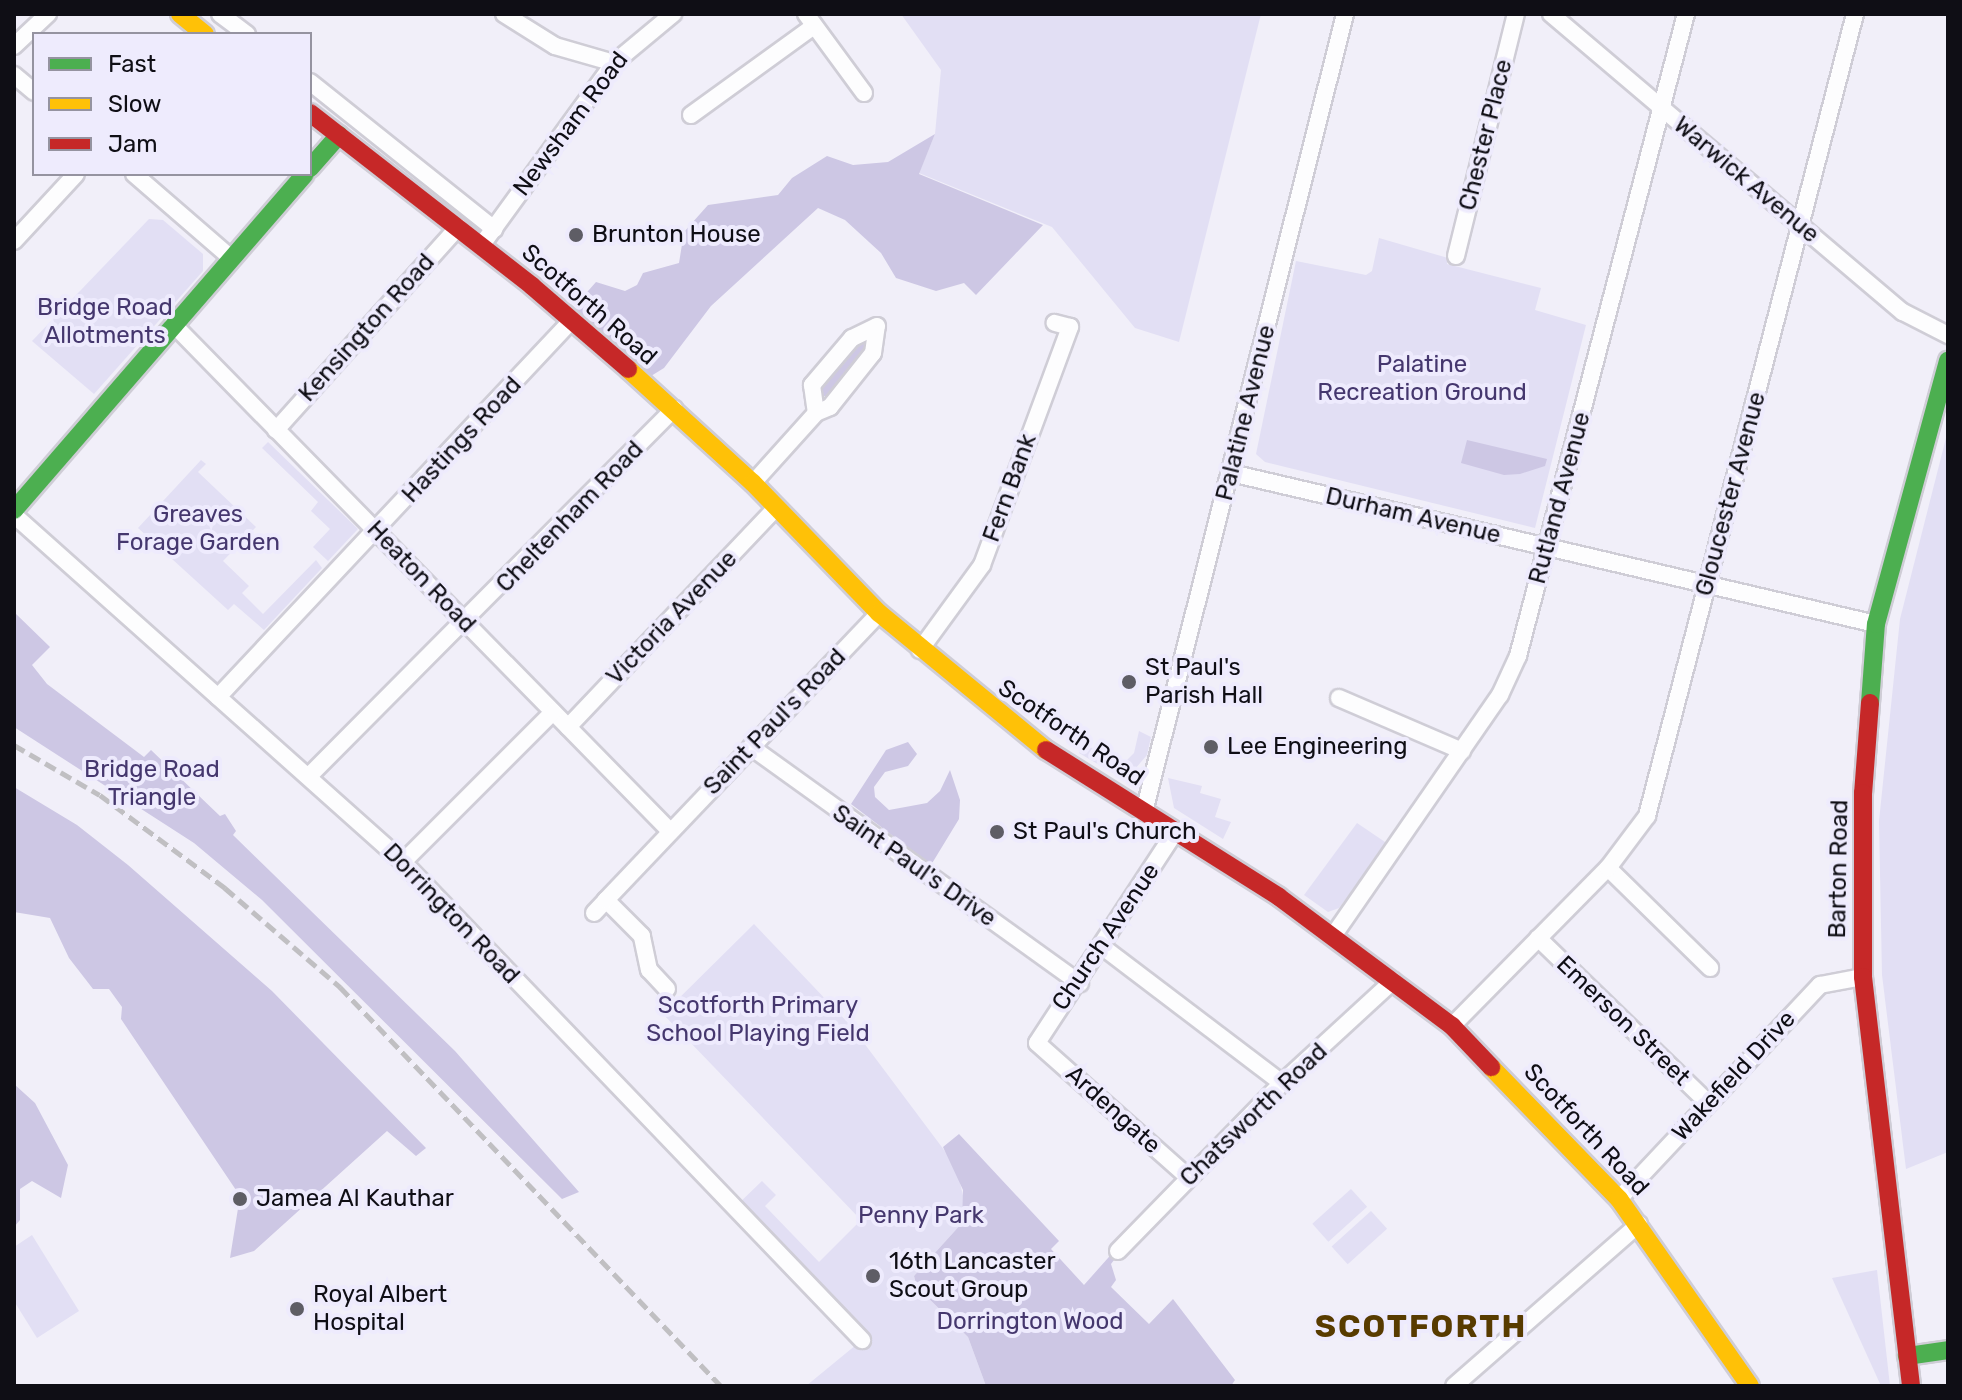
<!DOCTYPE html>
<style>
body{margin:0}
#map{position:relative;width:1962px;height:1400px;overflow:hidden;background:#f1eff9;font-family:Rubik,sans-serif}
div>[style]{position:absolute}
.green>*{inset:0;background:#e2dff4;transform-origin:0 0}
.forest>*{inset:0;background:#cdc7e4}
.roads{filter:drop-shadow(2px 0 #cfcdd6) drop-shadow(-2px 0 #cfcdd6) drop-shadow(0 2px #cfcdd6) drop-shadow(0 -2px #cfcdd6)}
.street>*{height:16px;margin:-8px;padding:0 8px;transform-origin:8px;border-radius:8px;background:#fdfdfe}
.fast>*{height:18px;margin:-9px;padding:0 9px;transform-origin:9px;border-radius:9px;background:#4caf50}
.slow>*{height:18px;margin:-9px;padding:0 9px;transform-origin:9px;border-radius:9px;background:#ffc107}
.jam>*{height:18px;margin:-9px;padding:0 9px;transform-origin:9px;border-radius:9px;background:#c62828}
.rail>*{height:5px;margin-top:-2.5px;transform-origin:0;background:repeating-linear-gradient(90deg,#c0bfc2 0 12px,transparent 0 18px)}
.dots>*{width:22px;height:22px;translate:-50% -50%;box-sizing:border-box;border:4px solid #eeebfd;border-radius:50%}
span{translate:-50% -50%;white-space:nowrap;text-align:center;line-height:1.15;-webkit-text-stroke:8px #eeebfd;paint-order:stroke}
.street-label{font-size:24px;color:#0f0e15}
.poi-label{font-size:24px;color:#0f0e15}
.left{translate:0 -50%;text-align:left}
.park-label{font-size:24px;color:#45376e}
.district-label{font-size:32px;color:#583b00;font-weight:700;letter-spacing:2px}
.frame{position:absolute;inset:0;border:16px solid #0f0e15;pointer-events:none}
.legend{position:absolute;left:32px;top:32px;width:280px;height:144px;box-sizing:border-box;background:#eeebfd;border:2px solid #9593a0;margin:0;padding:10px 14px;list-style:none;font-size:24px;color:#0f0e15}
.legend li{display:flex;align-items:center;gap:16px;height:40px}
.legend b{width:40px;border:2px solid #9593a0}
</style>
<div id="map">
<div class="green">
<div style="clip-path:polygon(901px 14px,1261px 14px,1179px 342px,1135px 328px,1052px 227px,919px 173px,935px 134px,941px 70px)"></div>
<div style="clip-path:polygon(149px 219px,163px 220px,203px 254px,203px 271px,94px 394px,32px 341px)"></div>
<div style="clip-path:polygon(1379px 238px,1448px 258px,1447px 264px,1541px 288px,1535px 310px,1586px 325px,1535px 528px,1265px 462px,1256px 454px,1296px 261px,1366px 275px,1372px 271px)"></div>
<div style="clip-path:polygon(1948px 430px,1948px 1152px,1906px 1169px,1882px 975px,1879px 821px,1900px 619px)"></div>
<div style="clip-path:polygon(268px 442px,358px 529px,328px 561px,313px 547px,330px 529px,311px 511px,318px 502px,262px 448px)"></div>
<div style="clip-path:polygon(201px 460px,206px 464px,198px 472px,256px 527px,223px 561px,249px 586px,242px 593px,263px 614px,316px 560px,322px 568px,264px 630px,234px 604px,228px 610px,138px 528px)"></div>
<div style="clip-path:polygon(1139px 731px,1151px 737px,1147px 755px,1129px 776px,1118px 776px,1079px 753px,1084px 744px,1123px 764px,1134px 753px)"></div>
<div style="clip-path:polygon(1168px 778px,1202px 786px,1200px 793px,1221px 799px,1215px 817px,1231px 822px,1223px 839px,1174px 808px)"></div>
<div style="clip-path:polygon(1357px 823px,1388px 844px,1339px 908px,1328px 912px,1304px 895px)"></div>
<div style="clip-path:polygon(754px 924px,852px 1027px,956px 1166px,966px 1208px,962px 1223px,914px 1276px,917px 1287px,968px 1337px,986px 1386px,806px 1386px,862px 1340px,735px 1207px,762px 1181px,776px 1195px,765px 1206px,819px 1262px,861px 1220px,663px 1014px)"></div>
<div style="left:1351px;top:1189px;width:24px;height:52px;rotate:48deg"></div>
<div style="left:1371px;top:1211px;width:24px;height:53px;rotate:48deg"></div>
<div style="clip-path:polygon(32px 1235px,79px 1311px,37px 1338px,14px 1301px,14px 1247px)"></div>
<div style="clip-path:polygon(1877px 1270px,1890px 1386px,1881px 1386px,1832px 1278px)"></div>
</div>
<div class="forest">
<div style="clip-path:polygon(935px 134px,919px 174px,1043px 225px,976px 295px,964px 283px,936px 291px,896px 278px,881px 253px,845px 220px,818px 208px,711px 306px,664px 368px,651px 376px,573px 308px,596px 282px,625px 291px,637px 285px,643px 273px,679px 263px,684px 232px,708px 205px,778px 195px,792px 178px,827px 156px,853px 165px,888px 162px)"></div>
<div style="clip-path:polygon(866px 341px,865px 352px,831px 395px,820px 397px,820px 385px,856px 343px)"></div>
<div style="clip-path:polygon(1467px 440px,1547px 459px,1545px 466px,1520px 474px,1504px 475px,1461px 463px)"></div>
<div style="clip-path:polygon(14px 612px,50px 647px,32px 665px,47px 684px,144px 757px,151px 750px,220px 816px,225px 814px,236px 831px,233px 835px,455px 1051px,579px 1192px,562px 1199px,262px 900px,194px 843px,14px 727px)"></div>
<div style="clip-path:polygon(908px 742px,917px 754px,908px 766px,885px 772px,874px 787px,875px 797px,889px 810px,927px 803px,940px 791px,950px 770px,960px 800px,959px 819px,931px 865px,851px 804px,886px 750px)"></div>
<div style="clip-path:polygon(14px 787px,77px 825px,128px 865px,272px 991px,426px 1148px,416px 1156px,387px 1131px,254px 1251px,230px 1258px,240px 1196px,121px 1019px,122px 1007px,109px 989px,93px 989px,69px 958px,50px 918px,14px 912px)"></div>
<div style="clip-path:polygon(14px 1084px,35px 1103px,68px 1165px,61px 1198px,32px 1181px,20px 1189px,20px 1220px,14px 1227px)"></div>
<div style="clip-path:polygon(959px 1134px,1059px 1241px,1051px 1249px,1084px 1285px,1116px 1249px,1120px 1252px,1111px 1264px,1116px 1280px,1111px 1287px,1149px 1324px,1173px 1299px,1235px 1380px,1231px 1386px,986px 1386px,968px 1337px,917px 1287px,914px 1276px,962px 1223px,963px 1190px,943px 1147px)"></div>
</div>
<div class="roads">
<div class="street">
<div style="left:220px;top:14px;width:34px;rotate:37deg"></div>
<div style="left:504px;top:14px;width:60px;rotate:32.1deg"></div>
<div style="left:555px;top:46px;width:61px;rotate:16.1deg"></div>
<div style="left:806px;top:14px;width:98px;rotate:53.7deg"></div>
<div style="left:1551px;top:14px;width:461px;rotate:40.3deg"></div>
<div style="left:1903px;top:312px;width:51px;rotate:27.1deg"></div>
<div style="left:14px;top:46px;width:47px;rotate:-43.3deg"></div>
<div style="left:14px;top:75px;width:26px;rotate:40deg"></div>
<div style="left:310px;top:82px;width:236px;rotate:38.6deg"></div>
<div style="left:691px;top:115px;width:152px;rotate:-35.9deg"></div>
<div style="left:134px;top:174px;width:128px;rotate:40.9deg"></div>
<div style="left:14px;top:241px;width:91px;rotate:-47.2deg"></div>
<div style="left:481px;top:246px;width:226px;rotate:-54deg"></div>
<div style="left:614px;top:63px;width:77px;rotate:-39.7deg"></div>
<div style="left:1456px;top:256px;width:249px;rotate:-76.1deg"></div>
<div style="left:173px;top:324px;width:709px;rotate:45.57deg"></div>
<div style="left:276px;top:430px;width:273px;rotate:-48.1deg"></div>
<div style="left:1231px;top:473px;width:662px;rotate:13.18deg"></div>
<div style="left:753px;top:483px;width:94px;rotate:-48deg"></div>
<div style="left:816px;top:413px;width:15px;rotate:-23deg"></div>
<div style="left:830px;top:407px;width:69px;rotate:-51.5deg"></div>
<div style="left:873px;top:353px;width:27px;rotate:-82deg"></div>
<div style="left:877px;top:326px;width:28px;rotate:154deg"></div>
<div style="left:852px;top:338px;width:62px;rotate:130.4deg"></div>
<div style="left:812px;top:385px;width:28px;rotate:82deg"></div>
<div style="left:14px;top:515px;width:521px;rotate:41.73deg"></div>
<div style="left:403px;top:862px;width:663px;rotate:46.16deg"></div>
<div style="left:920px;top:650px;width:105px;rotate:-53.9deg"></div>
<div style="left:982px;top:565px;width:254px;rotate:-69.7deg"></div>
<div style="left:1070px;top:327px;width:16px;rotate:-165deg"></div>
<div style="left:218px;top:697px;width:517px;rotate:-46.8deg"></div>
<div style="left:1339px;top:698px;width:134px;rotate:23.3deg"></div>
<div style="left:568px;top:727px;width:302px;rotate:-46.5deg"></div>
<div style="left:751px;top:747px;width:405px;rotate:35.7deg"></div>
<div style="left:309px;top:776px;width:518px;rotate:-45.16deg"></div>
<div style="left:1144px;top:812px;width:823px;rotate:-75.86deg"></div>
<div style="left:1175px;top:832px;width:252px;rotate:123.2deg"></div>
<div style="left:1037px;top:1043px;width:202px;rotate:41.6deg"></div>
<div style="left:403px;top:862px;width:212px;rotate:-45deg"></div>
<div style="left:1608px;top:868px;width:143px;rotate:44.4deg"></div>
<div style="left:594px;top:913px;width:18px;rotate:-47deg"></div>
<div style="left:1333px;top:936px;width:293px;rotate:-55.3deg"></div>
<div style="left:1500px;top:695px;width:43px;rotate:-65.2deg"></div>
<div style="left:1518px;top:656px;width:664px;rotate:-75.34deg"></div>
<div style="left:1538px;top:938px;width:237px;rotate:44.1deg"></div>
<div style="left:1104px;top:948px;width:223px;rotate:37.2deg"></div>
<div style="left:667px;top:989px;width:26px;rotate:-133deg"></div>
<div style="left:649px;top:970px;width:35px;rotate:-102deg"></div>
<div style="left:642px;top:936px;width:51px;rotate:-135deg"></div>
<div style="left:606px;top:900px;width:396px;rotate:-46.4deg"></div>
<div style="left:1452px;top:1026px;width:222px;rotate:-45.4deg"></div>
<div style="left:1608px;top:868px;width:65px;rotate:-53.1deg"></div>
<div style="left:1647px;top:816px;width:829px;rotate:-75.46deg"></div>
<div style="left:1619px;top:1199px;width:294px;rotate:-46.8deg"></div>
<div style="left:1820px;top:985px;width:44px;rotate:-10.5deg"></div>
<div style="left:1118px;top:1251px;width:235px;rotate:-45.7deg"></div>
<div style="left:1282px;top:1083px;width:151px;rotate:-42.6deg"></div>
<div style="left:1454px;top:1386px;width:246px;rotate:-41.2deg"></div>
</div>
<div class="fast">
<div style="left:310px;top:168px;width:44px;rotate:-48.7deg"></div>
<div style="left:14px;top:510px;width:444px;rotate:-49.1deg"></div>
<div style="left:1870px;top:703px;width:79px;rotate:-85.7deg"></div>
<div style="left:1876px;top:624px;width:273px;rotate:-74.7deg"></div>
<div style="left:1907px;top:1356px;width:41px;rotate:-8.3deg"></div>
</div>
<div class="slow">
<div style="left:180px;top:14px;width:32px;rotate:39deg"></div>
<div style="left:628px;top:369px;width:169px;rotate:42.4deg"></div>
<div style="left:753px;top:483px;width:181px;rotate:45.9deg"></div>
<div style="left:879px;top:613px;width:216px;rotate:39.4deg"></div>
<div style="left:1491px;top:1067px;width:184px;rotate:45.9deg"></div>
<div style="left:1619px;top:1199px;width:228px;rotate:55deg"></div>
</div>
<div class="jam">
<div style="left:310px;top:113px;width:281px;rotate:37.9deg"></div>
<div style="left:532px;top:286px;width:127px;rotate:40.8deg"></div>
<div style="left:1870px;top:703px;width:90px;rotate:94.4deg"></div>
<div style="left:1863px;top:793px;width:184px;rotate:90deg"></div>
<div style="left:1863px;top:977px;width:412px;rotate:83.3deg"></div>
<div style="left:1046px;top:750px;width:275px;rotate:32.2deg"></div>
<div style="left:1279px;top:897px;width:216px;rotate:36.7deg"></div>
<div style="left:1452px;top:1026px;width:57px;rotate:46.4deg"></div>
</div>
</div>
<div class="rail">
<div style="left:14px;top:745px;width:99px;rotate:30.2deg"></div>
<div style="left:100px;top:795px;width:156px;rotate:36.6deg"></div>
<div style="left:225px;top:888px;width:152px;rotate:40.7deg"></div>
<div style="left:340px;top:987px;width:552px;rotate:46.32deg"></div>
</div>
<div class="dots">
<div style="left:576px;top:235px;background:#5e5d65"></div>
<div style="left:1129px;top:682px;background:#5e5d65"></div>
<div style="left:1211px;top:747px;background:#5e5d65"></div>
<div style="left:997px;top:832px;background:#5e5d65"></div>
<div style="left:240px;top:1199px;background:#5e5d65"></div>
<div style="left:873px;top:1276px;background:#5e5d65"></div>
<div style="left:297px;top:1309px;background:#5e5d65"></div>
</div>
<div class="street-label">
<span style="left:571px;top:124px;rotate:-53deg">Newsham Road</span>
<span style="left:1486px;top:135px;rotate:-76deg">Chester Place</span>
<span style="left:1746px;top:180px;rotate:40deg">Warwick Avenue</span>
<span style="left:589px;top:305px;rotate:41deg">Scotforth Road</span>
<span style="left:367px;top:328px;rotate:-48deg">Kensington Road</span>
<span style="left:1246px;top:413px;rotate:-76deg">Palatine Avenue</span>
<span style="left:462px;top:440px;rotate:-47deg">Hastings Road</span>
<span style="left:1010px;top:488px;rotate:-70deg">Fern Bank</span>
<span style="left:1731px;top:494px;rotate:-75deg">Gloucester Avenue</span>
<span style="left:1560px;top:498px;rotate:-75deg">Rutland Avenue</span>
<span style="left:1413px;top:516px;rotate:13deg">Durham Avenue</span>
<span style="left:570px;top:517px;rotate:-46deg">Cheltenham Road</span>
<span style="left:421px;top:577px;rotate:46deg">Heaton Road</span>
<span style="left:672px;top:618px;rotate:-46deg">Victoria Avenue</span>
<span style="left:775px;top:722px;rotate:-46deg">Saint Paul's Road</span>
<span style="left:1071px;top:733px;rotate:34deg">Scotforth Road</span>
<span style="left:914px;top:866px;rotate:35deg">Saint Paul's Drive</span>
<span style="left:1839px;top:869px;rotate:-89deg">Barton Road</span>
<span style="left:451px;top:914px;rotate:46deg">Dorrington Road</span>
<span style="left:1106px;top:937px;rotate:-56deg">Church Avenue</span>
<span style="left:1623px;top:1021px;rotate:44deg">Emerson Street</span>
<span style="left:1734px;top:1076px;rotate:-47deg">Wakefield Drive</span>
<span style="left:1113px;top:1110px;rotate:42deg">Ardengate</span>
<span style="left:1254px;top:1115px;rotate:-44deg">Chatsworth Road</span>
<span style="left:1586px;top:1130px;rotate:47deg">Scotforth Road</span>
</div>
<div class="poi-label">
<span class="left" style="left:592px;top:235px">Brunton House</span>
<span class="left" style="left:1145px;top:682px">St Paul's<br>Parish Hall</span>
<span class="left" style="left:1227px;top:747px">Lee Engineering</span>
<span class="left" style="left:1013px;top:832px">St Paul's Church</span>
<span class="left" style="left:256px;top:1199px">Jamea Al Kauthar</span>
<span class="left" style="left:889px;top:1276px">16th Lancaster<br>Scout Group</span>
<span class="left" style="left:313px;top:1309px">Royal Albert<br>Hospital</span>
</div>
<div class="park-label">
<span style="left:105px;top:322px">Bridge Road<br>Allotments</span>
<span style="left:1422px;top:379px">Palatine<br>Recreation Ground</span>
<span style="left:198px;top:529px">Greaves<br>Forage Garden</span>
<span style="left:152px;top:784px">Bridge Road<br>Triangle</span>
<span style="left:758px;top:1020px">Scotforth Primary<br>School Playing Field</span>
<span style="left:921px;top:1216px">Penny Park</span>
<span style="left:1030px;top:1322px">Dorrington Wood</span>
</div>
<div class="district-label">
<span style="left:1421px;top:1326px">SCOTFORTH</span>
</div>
<div class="frame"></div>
<ul class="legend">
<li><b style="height:10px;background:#4caf50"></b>Fast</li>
<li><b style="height:10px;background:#ffc107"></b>Slow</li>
<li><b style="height:10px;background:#c62828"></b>Jam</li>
</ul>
</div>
